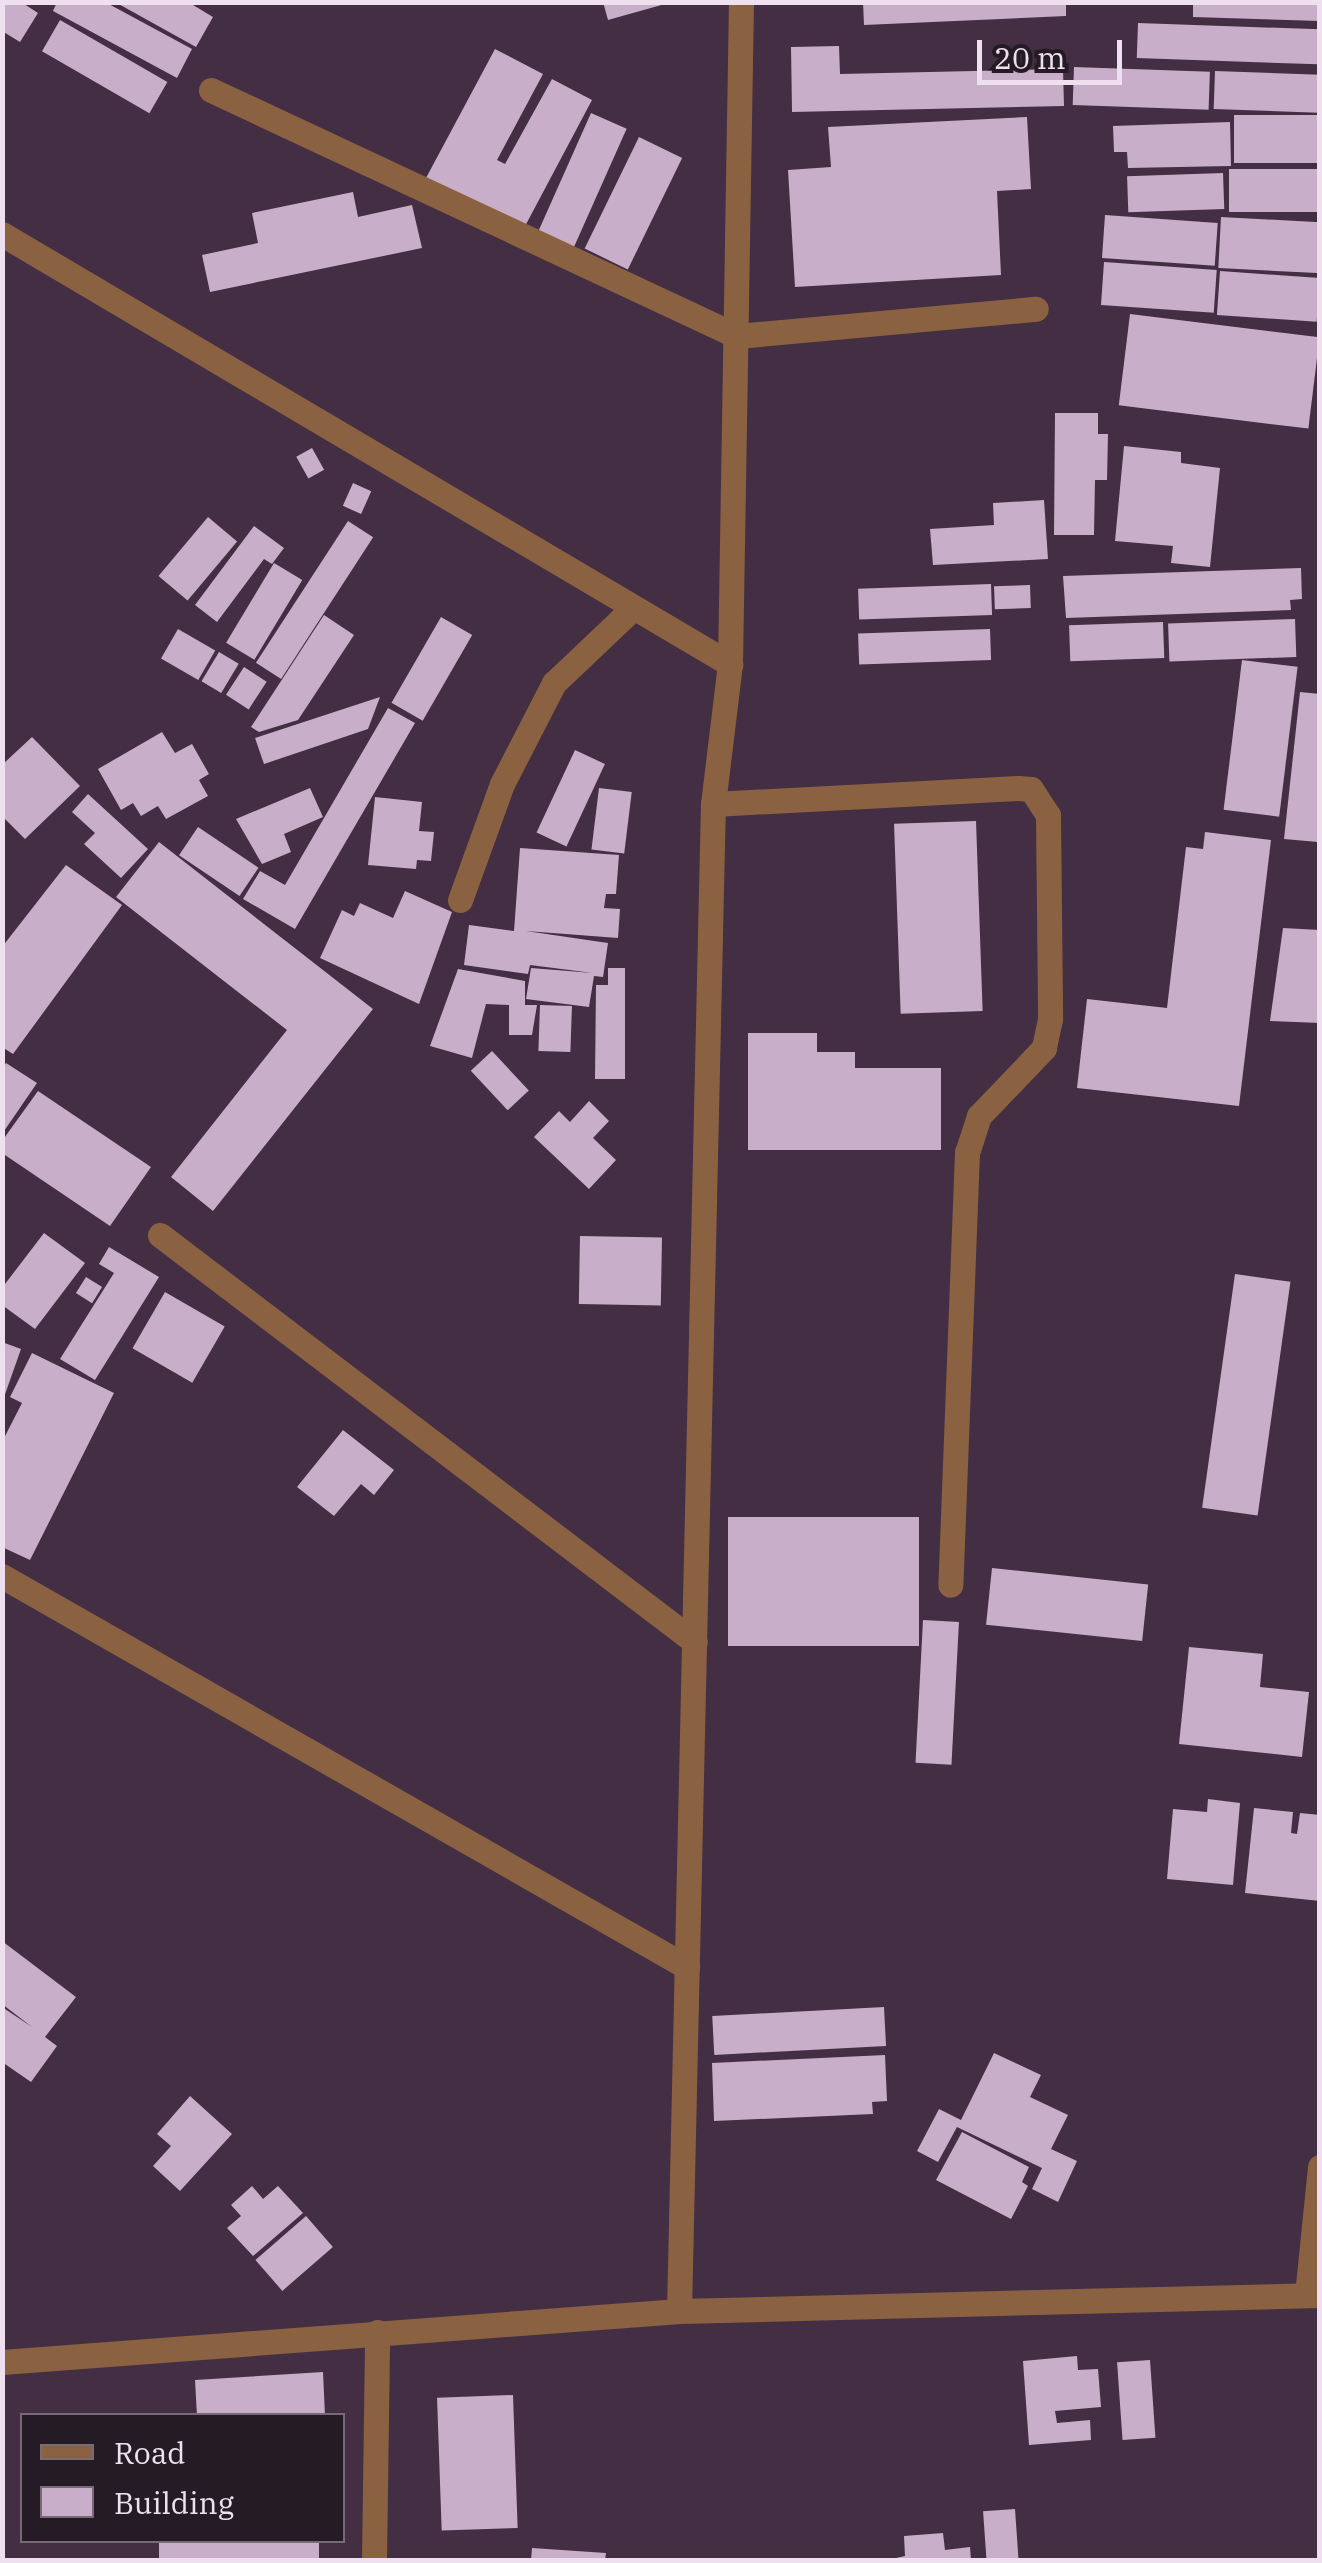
<!DOCTYPE html>
<style>
body{margin:0}
#map{position:relative;width:1322px;height:2563px;overflow:hidden;background:#442e44;font-family:"IBM Plex Serif",serif}
div>[style]{position:absolute}
.building>*{inset:0;background:#c8aec8;transform-origin:0 0}
.minor>*{height:25px;margin:-12.5px;padding:0 12.5px;transform-origin:12.5px;border-radius:12.5px;background:#8b6241}
span{translate:-50% -50%;white-space:nowrap;text-align:center;line-height:1.15;-webkit-text-stroke:10px #241b24;paint-order:stroke}
.frame{position:absolute;inset:0;border:5px solid #eee0ee;pointer-events:none}
.legend{position:absolute;left:20px;top:2413px;width:325px;height:130px;box-sizing:border-box;background:#241b24;border:2px solid #756a75;margin:0;padding:12px 18px;list-style:none;font-size:30px;color:#eee0ee}
.legend li{display:flex;align-items:center;gap:20px;height:50px}
.legend b{width:50px;border:2px solid #756a75}
.scale{position:absolute;left:977px;top:40px;width:145px;height:45px;box-sizing:border-box;border:5px solid #eee0ee;border-top:0;padding-left:12px;font-size:30px;line-height:35px;white-space:nowrap;color:#eee0ee;-webkit-text-stroke:8px #241b24;paint-order:stroke}
</style>
<div id="map">
<div class="building">
<div style="clip-path:polygon(2px 2px,21px 2px,38px 13px,20px 42px,2px 31px)"></div>
<div style="clip-path:polygon(57px 2px,105px 2px,192px 49px,177px 78px,53px 11px)"></div>
<div style="clip-path:polygon(115px 2px,188px 2px,213px 17px,196px 47px)"></div>
<div style="clip-path:polygon(603px 2px,665px 2px,665px 4px,608px 20px)"></div>
<div style="clip-path:polygon(863px 2px,1066px 2px,1066px 16px,864px 25px)"></div>
<div style="clip-path:polygon(1193px 2px,1320px 2px,1320px 21px,1193px 17px)"></div>
<div style="left:60px;top:20px;width:124px;height:36px;rotate:30deg"></div>
<div style="left:1138px;top:23px;width:182px;height:35px;rotate:2deg"></div>
<div style="clip-path:polygon(839px 46px,840px 74px,1063px 69px,1064px 106px,792px 112px,791px 47px)"></div>
<div style="clip-path:polygon(495px 49px,543px 74px,497px 160px,505px 164px,552px 79px,592px 100px,523px 230px,426px 178px)"></div>
<div style="left:1074px;top:67px;width:136px;height:38px;rotate:2deg"></div>
<div style="left:1215px;top:71px;width:105px;height:38px;rotate:2deg"></div>
<div style="left:591px;top:113px;width:39px;height:130px;rotate:24deg"></div>
<div style="left:1320px;top:115px;width:48px;height:86px;rotate:90deg"></div>
<div style="clip-path:polygon(1027px 117px,1031px 189px,997px 191px,1001px 275px,795px 287px,788px 170px,831px 167px,828px 127px)"></div>
<div style="clip-path:polygon(1230px 122px,1231px 166px,1128px 168px,1127px 152px,1114px 152px,1113px 126px)"></div>
<div style="left:639px;top:137px;width:48px;height:124px;rotate:26deg"></div>
<div style="left:1229px;top:169px;width:91px;height:43px"></div>
<div style="left:1223px;top:173px;width:36px;height:96px;rotate:88deg"></div>
<div style="clip-path:polygon(353px 192px,358px 217px,412px 205px,422px 248px,210px 292px,202px 255px,258px 243px,252px 213px)"></div>
<div style="left:1105px;top:215px;width:113px;height:43px;rotate:4deg"></div>
<div style="left:1221px;top:217px;width:99px;height:51px;rotate:3deg"></div>
<div style="left:1104px;top:262px;width:113px;height:43px;rotate:4deg"></div>
<div style="left:1220px;top:271px;width:100px;height:44px;rotate:4deg"></div>
<div style="left:1130px;top:314px;width:191px;height:92px;rotate:7deg"></div>
<div style="clip-path:polygon(1055px 413px,1098px 413px,1098px 434px,1108px 434px,1107px 480px,1095px 480px,1094px 535px,1054px 535px)"></div>
<div style="clip-path:polygon(1124px 446px,1181px 452px,1181px 463px,1220px 468px,1210px 567px,1171px 563px,1173px 546px,1115px 541px)"></div>
<div style="left:312px;top:448px;width:25px;height:18px;rotate:61deg"></div>
<div style="left:353px;top:483px;width:20px;height:25px;rotate:24deg"></div>
<div style="clip-path:polygon(1044px 500px,1048px 559px,933px 565px,930px 529px,994px 525px,993px 503px)"></div>
<div style="left:208px;top:517px;width:38px;height:77px;rotate:40deg"></div>
<div style="left:348px;top:521px;width:30px;height:169px;rotate:33deg"></div>
<div style="clip-path:polygon(254px 526px,284px 548px,272px 564px,264px 559px,217px 622px,195px 605px)"></div>
<div style="left:274px;top:563px;width:33px;height:93px;rotate:31deg"></div>
<div style="clip-path:polygon(1301px 568px,1302px 599px,1290px 600px,1291px 610px,1066px 618px,1063px 576px)"></div>
<div style="left:991px;top:584px;width:31px;height:133px;rotate:88deg"></div>
<div style="left:1030px;top:585px;width:23px;height:36px;rotate:88deg"></div>
<div style="clip-path:polygon(324px 615px,354px 635px,298px 720px,259px 732px,251px 727px)"></div>
<div style="left:441px;top:617px;width:36px;height:99px;rotate:30deg"></div>
<div style="left:1295px;top:619px;width:38px;height:127px;rotate:88deg"></div>
<div style="left:1163px;top:622px;width:36px;height:94px;rotate:88deg"></div>
<div style="left:178px;top:629px;width:43px;height:34px;rotate:30deg"></div>
<div style="left:990px;top:629px;width:31px;height:132px;rotate:88deg"></div>
<div style="left:219px;top:652px;width:23px;height:34px;rotate:31deg"></div>
<div style="left:1242px;top:660px;width:56px;height:151px;rotate:7deg"></div>
<div style="left:244px;top:667px;width:27px;height:33px;rotate:33deg"></div>
<div style="clip-path:polygon(1300px 692px,1320px 694px,1318px 842px,1284px 839px)"></div>
<div style="clip-path:polygon(380px 697px,368px 729px,264px 764px,255px 738px)"></div>
<div style="clip-path:polygon(388px 708px,415px 723px,295px 929px,243px 899px,260px 871px,285px 885px)"></div>
<div style="clip-path:polygon(162px 732px,175px 753px,192px 744px,209px 774px,199px 780px,208px 796px,166px 819px,158px 806px,141px 816px,133px 803px,121px 810px,98px 769px)"></div>
<div style="clip-path:polygon(32px 737px,80px 786px,25px 839px,2px 816px,2px 765px)"></div>
<div style="left:575px;top:750px;width:33px;height:91px;rotate:25deg"></div>
<div style="clip-path:polygon(310px 788px,323px 817px,284px 834px,291px 852px,262px 864px,236px 819px)"></div>
<div style="left:599px;top:788px;width:33px;height:62px;rotate:7deg"></div>
<div style="clip-path:polygon(88px 794px,148px 849px,121px 878px,84px 844px,95px 833px,72px 812px)"></div>
<div style="clip-path:polygon(375px 797px,422px 802px,419px 831px,434px 832px,431px 861px,417px 860px,416px 869px,368px 865px)"></div>
<div style="left:976px;top:821px;width:190px;height:82px;rotate:88deg"></div>
<div style="left:198px;top:827px;width:73px;height:34px;rotate:34deg"></div>
<div style="clip-path:polygon(1205px 832px,1271px 840px,1239px 1106px,1077px 1088px,1087px 999px,1167px 1008px,1186px 847px,1203px 849px)"></div>
<div style="clip-path:polygon(159px 842px,373px 1009px,213px 1211px,171px 1177px,287px 1030px,116px 897px)"></div>
<div style="clip-path:polygon(520px 848px,619px 855px,616px 894px,606px 894px,604px 908px,620px 909px,618px 938px,526px 931px,608px 943px,603px 977px,594px 976px,589px 1007px,526px 999px,531px 968px,593px 973px,530px 965px,528px 974px,464px 965px,469px 925px,514px 931px)"></div>
<div style="clip-path:polygon(66px 865px,122px 905px,13px 1054px,2px 1047px,2px 947px)"></div>
<div style="clip-path:polygon(405px 891px,452px 912px,419px 1004px,320px 958px,342px 910px,354px 916px,360px 903px,393px 918px)"></div>
<div style="clip-path:polygon(1283px 928px,1320px 930px,1320px 1023px,1270px 1021px)"></div>
<div style="clip-path:polygon(608px 968px,625px 968px,625px 1079px,595px 1079px,596px 985px,608px 985px)"></div>
<div style="clip-path:polygon(458px 969px,525px 981px,525px 1005px,537px 1005px,532px 1035px,509px 1035px,509px 1005px,486px 1004px,472px 1058px,430px 1046px)"></div>
<div style="left:540px;top:1005px;width:32px;height:46px;rotate:2deg"></div>
<div style="clip-path:polygon(748px 1033px,817px 1033px,817px 1052px,855px 1052px,855px 1068px,941px 1068px,941px 1150px,748px 1150px)"></div>
<div style="left:492px;top:1051px;width:54px;height:29px;rotate:47deg"></div>
<div style="clip-path:polygon(6px 1063px,37px 1083px,2px 1134px,2px 1069px)"></div>
<div style="clip-path:polygon(38px 1091px,151px 1167px,110px 1226px,2px 1153px,2px 1141px)"></div>
<div style="clip-path:polygon(589px 1101px,609px 1121px,593px 1138px,616px 1160px,589px 1189px,534px 1137px,559px 1111px,570px 1122px)"></div>
<div style="clip-path:polygon(44px 1233px,85px 1263px,35px 1329px,2px 1305px,2px 1288px)"></div>
<div style="left:580px;top:1236px;width:82px;height:68px;rotate:1deg"></div>
<div style="clip-path:polygon(109px 1247px,159px 1277px,95px 1380px,60px 1359px,114px 1273px,99px 1264px)"></div>
<div style="left:1235px;top:1274px;width:56px;height:236px;rotate:8deg"></div>
<div style="left:86px;top:1277px;width:19px;height:19px;rotate:32deg"></div>
<div style="left:165px;top:1292px;width:69px;height:65px;rotate:30deg"></div>
<div style="clip-path:polygon(2px 1342px,21px 1349px,3px 1400px,2px 1400px)"></div>
<div style="clip-path:polygon(32px 1353px,114px 1393px,30px 1560px,2px 1547px,2px 1442px,22px 1403px,10px 1397px)"></div>
<div style="clip-path:polygon(343px 1430px,394px 1470px,374px 1495px,361px 1484px,334px 1516px,297px 1487px)"></div>
<div style="left:728px;top:1517px;width:191px;height:129px"></div>
<div style="left:992px;top:1568px;width:157px;height:57px;rotate:6deg"></div>
<div style="left:923px;top:1620px;width:36px;height:143px;rotate:3deg"></div>
<div style="clip-path:polygon(1189px 1647px,1263px 1654px,1260px 1687px,1309px 1692px,1302px 1757px,1179px 1744px)"></div>
<div style="clip-path:polygon(1208px 1799px,1240px 1803px,1233px 1885px,1167px 1879px,1173px 1809px,1207px 1812px)"></div>
<div style="clip-path:polygon(1254px 1808px,1293px 1812px,1291px 1833px,1297px 1834px,1300px 1813px,1320px 1815px,1320px 1901px,1245px 1893px)"></div>
<div style="clip-path:polygon(2px 1941px,76px 1997px,45px 2037px,57px 2046px,31px 2082px,2px 2062px,2px 2007px,32px 2027px,2px 2004px)"></div>
<div style="left:884px;top:2007px;width:39px;height:172px;rotate:87deg"></div>
<div style="clip-path:polygon(994px 2053px,1041px 2075px,1030px 2097px,1068px 2115px,1051px 2149px,1077px 2161px,1058px 2202px,1032px 2189px,1042px 2168px,957px 2127px,938px 2162px,917px 2151px,939px 2109px,961px 2120px)"></div>
<div style="clip-path:polygon(885px 2055px,887px 2101px,872px 2102px,873px 2114px,714px 2121px,712px 2063px)"></div>
<div style="clip-path:polygon(190px 2096px,232px 2134px,180px 2191px,153px 2166px,171px 2146px,157px 2134px)"></div>
<div style="clip-path:polygon(962px 2132px,1029px 2167px,1022px 2182px,1028px 2186px,1011px 2219px,936px 2180px)"></div>
<div style="clip-path:polygon(252px 2186px,263px 2199px,278px 2186px,303px 2213px,253px 2256px,227px 2228px,241px 2216px,231px 2205px)"></div>
<div style="left:306px;top:2216px;width:41px;height:67px;rotate:49deg"></div>
<div style="clip-path:polygon(1077px 2356px,1078px 2370px,1098px 2369px,1101px 2407px,1055px 2411px,1057px 2423px,1090px 2420px,1091px 2440px,1029px 2445px,1023px 2361px)"></div>
<div style="left:1150px;top:2360px;width:78px;height:33px;rotate:86deg"></div>
<div style="clip-path:polygon(323px 2372px,325px 2416px,197px 2416px,195px 2380px)"></div>
<div style="left:513px;top:2395px;width:133px;height:76px;rotate:88deg"></div>
<div style="left:1015px;top:2509px;width:51px;height:32px;rotate:86deg"></div>
<div style="clip-path:polygon(943px 2533px,945px 2550px,970px 2547px,971px 2560px,887px 2560px,905px 2556px,904px 2536px)"></div>
<div style="left:159px;top:2540px;width:160px;height:20px"></div>
<div style="clip-path:polygon(532px 2548px,606px 2553px,605px 2560px,531px 2560px)"></div>
</div>
<div class="minor">
<div style="left:211px;top:90px;width:581px;rotate:25.06deg"></div>
<div style="left:737px;top:336px;width:300px;rotate:-5.2deg"></div>
<div style="left:2px;top:234px;width:846px;rotate:30.57deg"></div>
<div style="left:713px;top:804px;width:305px;rotate:-3deg"></div>
<div style="left:1018px;top:788px;width:13px;rotate:4deg"></div>
<div style="left:1031px;top:789px;width:31px;rotate:57deg"></div>
<div style="left:1048px;top:815px;width:204px;rotate:89.4deg"></div>
<div style="left:1050px;top:1019px;width:30px;rotate:102deg"></div>
<div style="left:1044px;top:1048px;width:94px;rotate:133.7deg"></div>
<div style="left:979px;top:1116px;width:38px;rotate:108deg"></div>
<div style="left:967px;top:1152px;width:433px;rotate:92.2deg"></div>
<div style="left:460px;top:900px;width:123px;rotate:-70.1deg"></div>
<div style="left:502px;top:784px;width:114px;rotate:-62.8deg"></div>
<div style="left:554px;top:683px;width:106px;rotate:-43.5deg"></div>
<div style="left:160px;top:1235px;width:672px;rotate:37.26deg"></div>
<div style="left:2px;top:1576px;width:789px;rotate:29.72deg"></div>
<div style="left:1307px;top:2295px;width:129px;rotate:-84.2deg"></div>
<div style="left:679px;top:2311px;width:1507px;rotate:-88.71deg"></div>
<div style="left:713px;top:804px;width:141px;rotate:-83.1deg"></div>
<div style="left:730px;top:664px;width:662px;rotate:-89.05deg"></div>
<div style="left:2px;top:2362px;width:679px;rotate:-4.31deg"></div>
<div style="left:679px;top:2311px;width:641px;rotate:-1.43deg"></div>
<div style="left:374px;top:2560px;width:228px;rotate:-89.2deg"></div>
</div>
<div class="frame"></div>
<ul class="legend">
<li><b style="height:12px;background:#8b6241"></b>Road</li>
<li><b style="height:28px;background:#c8aec8"></b>Building</li>
</ul>
<div class="scale">20 m</div>
</div>
